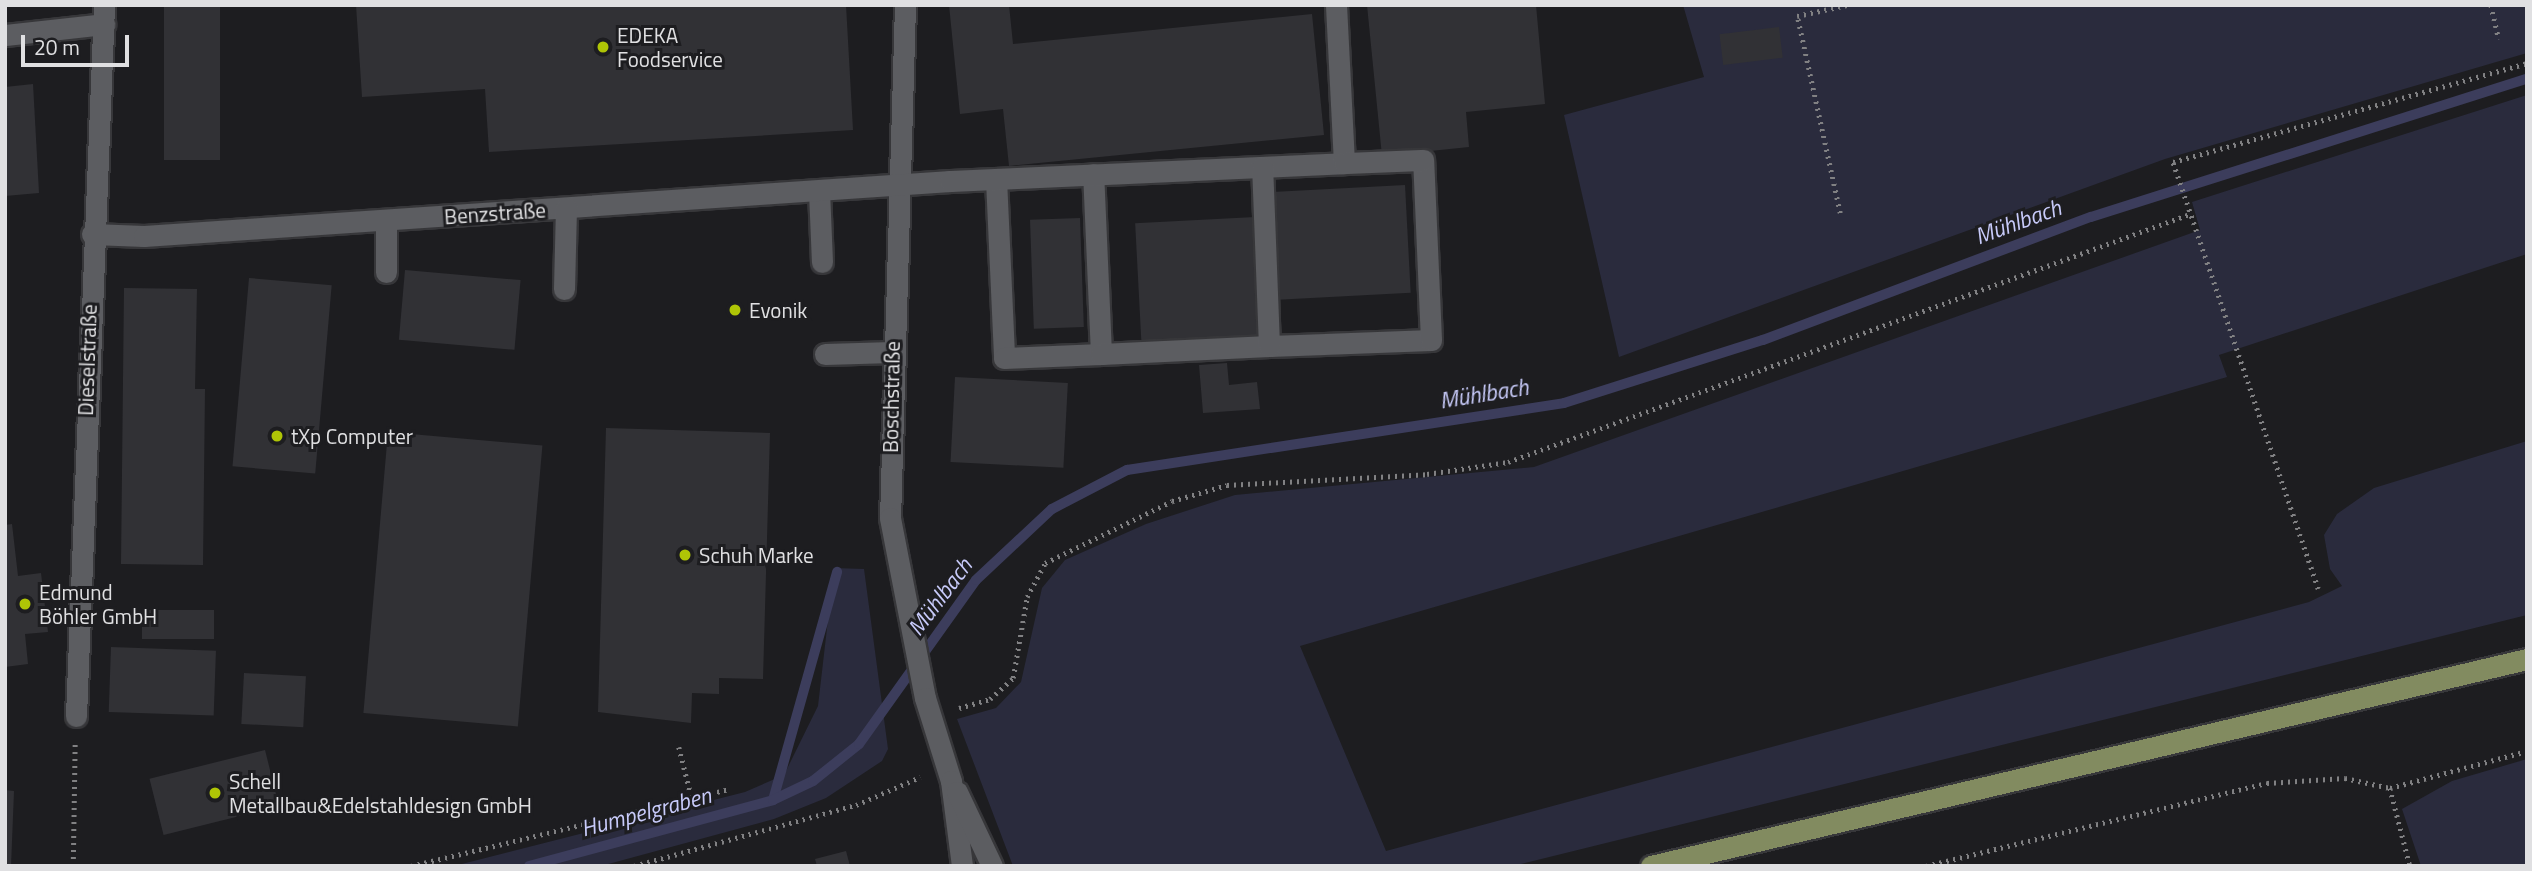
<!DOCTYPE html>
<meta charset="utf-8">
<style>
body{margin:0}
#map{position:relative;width:2532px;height:871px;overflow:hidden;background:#1d1d20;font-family:"Titillium Web",sans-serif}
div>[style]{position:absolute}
.green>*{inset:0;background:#2a2b3d}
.stream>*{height:10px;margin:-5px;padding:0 5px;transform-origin:5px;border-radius:5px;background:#3c3d5c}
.building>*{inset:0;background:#313135;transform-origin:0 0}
.path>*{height:4.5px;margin-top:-2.25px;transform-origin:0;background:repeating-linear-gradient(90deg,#818183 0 2px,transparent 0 7px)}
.roads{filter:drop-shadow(2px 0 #37373a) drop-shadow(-2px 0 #37373a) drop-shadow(0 2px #37373a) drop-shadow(0 -2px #37373a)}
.minor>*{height:21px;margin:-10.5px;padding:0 10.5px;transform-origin:10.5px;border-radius:10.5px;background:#5c5d61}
.major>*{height:21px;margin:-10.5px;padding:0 10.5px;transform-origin:10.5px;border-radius:10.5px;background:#828b60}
.dots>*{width:19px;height:19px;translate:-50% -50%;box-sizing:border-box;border:4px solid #1d1d20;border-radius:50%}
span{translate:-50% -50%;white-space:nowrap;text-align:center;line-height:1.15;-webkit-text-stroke:6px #1d1d20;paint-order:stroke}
.poi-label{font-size:21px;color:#e0e0e2}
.left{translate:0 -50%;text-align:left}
.street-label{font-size:21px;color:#e0e0e2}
.water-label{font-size:23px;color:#c8cbfa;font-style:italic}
.frame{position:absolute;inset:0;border:7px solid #e0e0e2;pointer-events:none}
.scale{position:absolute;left:21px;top:35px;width:108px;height:32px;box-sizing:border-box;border:4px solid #e0e0e2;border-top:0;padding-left:9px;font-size:21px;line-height:24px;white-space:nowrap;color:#e0e0e2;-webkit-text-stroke:5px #1d1d20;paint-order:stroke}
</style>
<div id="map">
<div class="green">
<div style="clip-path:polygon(1683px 5px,2527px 5px,2527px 53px,2165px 159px,1619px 357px,1564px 115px,1704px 77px)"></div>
<div style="clip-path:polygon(2527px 95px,2527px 254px,2219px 355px,2227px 377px,1300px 646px,1386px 851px,2309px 602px,2342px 586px,2330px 569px,2324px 535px,2337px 514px,2374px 488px,2527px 441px,2527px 615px,1513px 866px,1013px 866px,957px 719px,996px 708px,1021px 682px,1042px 588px,1065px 560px,1146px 524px,1235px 495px,1534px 467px,2200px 230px,2192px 202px)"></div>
<div style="clip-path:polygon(834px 568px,864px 569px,888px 749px,882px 761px,826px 798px,774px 819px,601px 866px,454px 866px,745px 792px,784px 775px,818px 706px)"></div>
<div style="clip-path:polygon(2527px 759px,2527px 866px,2421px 866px,2402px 809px,2452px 781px)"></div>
</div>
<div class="stream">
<div style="left:773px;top:800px;width:237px;rotate:-74.3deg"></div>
<div style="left:529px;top:866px;width:253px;rotate:-15.1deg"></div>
<div style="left:773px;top:800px;width:44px;rotate:-25.4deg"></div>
<div style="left:813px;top:781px;width:59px;rotate:-38.8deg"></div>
<div style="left:859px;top:744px;width:201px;rotate:-54.5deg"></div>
<div style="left:976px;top:580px;width:104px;rotate:-43.1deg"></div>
<div style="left:1052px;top:509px;width:85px;rotate:-27.5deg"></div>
<div style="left:1127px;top:470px;width:442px;rotate:-8.7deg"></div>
<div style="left:1564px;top:403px;width:209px;rotate:-17.6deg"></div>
<div style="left:1763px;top:340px;width:350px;rotate:-20.6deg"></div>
<div style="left:2091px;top:217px;width:457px;rotate:-17.6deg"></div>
</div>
<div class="building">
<div style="left:164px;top:5px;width:56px;height:155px"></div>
<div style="clip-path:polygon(356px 5px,846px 5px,853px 130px,489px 152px,485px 89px,362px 97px)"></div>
<div style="clip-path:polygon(949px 5px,1009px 5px,1013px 44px,1312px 14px,1324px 135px,1009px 166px,1003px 109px,960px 114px)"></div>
<div style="clip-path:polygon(1367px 5px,1536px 5px,1545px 104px,1466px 112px,1469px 147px,1382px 156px)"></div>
<div style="left:1779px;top:27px;width:31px;height:60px;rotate:83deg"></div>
<div style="clip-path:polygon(33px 84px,39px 193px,5px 196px,5px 87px)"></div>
<div style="left:1405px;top:185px;width:108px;height:133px;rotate:87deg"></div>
<div style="left:1255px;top:217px;width:124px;height:120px;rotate:87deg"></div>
<div style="left:1080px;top:218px;width:109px;height:50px;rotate:88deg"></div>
<div style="left:405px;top:270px;width:116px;height:70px;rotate:5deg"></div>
<div style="left:249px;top:278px;width:83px;height:189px;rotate:5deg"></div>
<div style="clip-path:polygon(124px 288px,197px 289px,195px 389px,205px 389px,203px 565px,121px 564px)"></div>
<div style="clip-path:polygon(1227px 363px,1229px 385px,1257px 382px,1260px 409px,1203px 413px,1199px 365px)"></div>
<div style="left:955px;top:377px;width:113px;height:85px;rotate:3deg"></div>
<div style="clip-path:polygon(606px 428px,770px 433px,763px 679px,719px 678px,719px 694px,692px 693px,691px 723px,598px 712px)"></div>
<div style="left:388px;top:432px;width:155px;height:282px;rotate:5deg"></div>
<div style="clip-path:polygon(12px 524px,18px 576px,41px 573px,48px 632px,25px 634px,28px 664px,5px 667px,5px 525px)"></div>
<div style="left:214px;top:610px;width:29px;height:72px;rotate:90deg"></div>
<div style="left:111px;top:647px;width:105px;height:65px;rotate:2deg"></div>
<div style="left:244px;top:673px;width:62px;height:51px;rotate:3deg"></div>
<div style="left:265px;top:750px;width:58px;height:119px;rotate:76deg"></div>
<div style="clip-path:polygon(5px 790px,14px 791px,11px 866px,5px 866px)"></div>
<div style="clip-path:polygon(846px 851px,850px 866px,817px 866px,815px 859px)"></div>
</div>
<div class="path">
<div style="left:2491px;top:5px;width:35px;rotate:77deg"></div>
<div style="left:1840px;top:213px;width:202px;rotate:-102.3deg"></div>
<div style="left:1797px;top:16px;width:51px;rotate:-12.4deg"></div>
<div style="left:2318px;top:589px;width:451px;rotate:-108.8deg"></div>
<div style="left:2173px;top:162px;width:368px;rotate:-15.6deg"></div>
<div style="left:959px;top:708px;width:32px;rotate:-16deg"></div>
<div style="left:990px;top:699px;width:31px;rotate:-42deg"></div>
<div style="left:1013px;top:678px;width:82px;rotate:-80.2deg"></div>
<div style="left:1027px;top:597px;width:38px;rotate:-62deg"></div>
<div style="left:1045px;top:563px;width:141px;rotate:-26deg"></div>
<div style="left:1172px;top:501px;width:57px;rotate:-16.2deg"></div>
<div style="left:1227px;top:485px;width:200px;rotate:-3.1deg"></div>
<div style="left:1427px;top:474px;width:82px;rotate:-8.4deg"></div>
<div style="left:1508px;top:462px;width:726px;rotate:-19.98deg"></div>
<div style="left:679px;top:747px;width:54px;rotate:76deg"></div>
<div style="left:2390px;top:788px;width:81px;rotate:75.6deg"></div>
<div style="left:73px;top:866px;width:122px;rotate:-89.1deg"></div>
<div style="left:411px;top:866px;width:328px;rotate:-13.6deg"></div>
<div style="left:634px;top:866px;width:230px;rotate:-15.4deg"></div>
<div style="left:856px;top:805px;width:70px;rotate:-23.6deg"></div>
<div style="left:1926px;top:866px;width:351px;rotate:-13.7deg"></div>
<div style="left:2267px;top:783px;width:78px;rotate:-3.7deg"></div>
<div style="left:2345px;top:778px;width:46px;rotate:12.5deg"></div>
<div style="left:2390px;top:788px;width:142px;rotate:-15.1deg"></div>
</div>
<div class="roads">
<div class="minor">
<div style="left:905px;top:5px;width:513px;rotate:91.67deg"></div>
<div style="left:890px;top:518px;width:183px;rotate:79deg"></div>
<div style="left:925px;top:698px;width:87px;rotate:72.6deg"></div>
<div style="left:951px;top:781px;width:86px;rotate:82.6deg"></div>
<div style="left:5px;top:35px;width:100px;rotate:-6.3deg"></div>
<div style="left:996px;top:179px;width:179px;rotate:87.4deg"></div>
<div style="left:1004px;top:358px;width:97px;rotate:-2.4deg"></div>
<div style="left:1101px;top:354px;width:180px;rotate:-92.5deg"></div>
<div style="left:819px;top:191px;width:71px;rotate:87.6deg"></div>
<div style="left:92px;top:234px;width:52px;rotate:2.2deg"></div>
<div style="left:144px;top:236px;width:808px;rotate:-3.9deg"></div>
<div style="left:950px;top:181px;width:394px;rotate:-2.6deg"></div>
<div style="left:1344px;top:163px;width:158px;rotate:-92.9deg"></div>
<div style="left:386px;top:272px;width:51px;rotate:-90deg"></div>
<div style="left:564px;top:289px;width:81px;rotate:-88.6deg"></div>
<div style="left:1269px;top:346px;width:162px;rotate:-2.1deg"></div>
<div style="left:1431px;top:340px;width:180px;rotate:-92.5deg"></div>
<div style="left:1423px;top:160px;width:79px;rotate:177.8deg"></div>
<div style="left:825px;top:354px;width:67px;rotate:-1.7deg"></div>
<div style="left:1101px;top:354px;width:168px;rotate:-2.7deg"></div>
<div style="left:1269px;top:346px;width:179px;rotate:-92.2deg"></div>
<div style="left:76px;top:716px;width:712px;rotate:-87.74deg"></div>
<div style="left:957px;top:792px;width:82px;rotate:64.7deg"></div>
</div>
<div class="major">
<div style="left:1651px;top:866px;width:900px;rotate:-13.3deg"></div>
</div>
</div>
<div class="dots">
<div style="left:603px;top:47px;background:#afc506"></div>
<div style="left:735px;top:310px;background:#afc506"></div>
<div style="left:277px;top:436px;background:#afc506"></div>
<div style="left:685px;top:555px;background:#afc506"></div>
<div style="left:25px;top:604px;background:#afc506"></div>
<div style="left:215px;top:793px;background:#afc506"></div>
</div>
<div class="poi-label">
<span class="left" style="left:617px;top:47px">EDEKA<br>Foodservice</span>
<span class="left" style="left:749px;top:310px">Evonik</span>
<span class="left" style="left:291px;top:436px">tXp Computer</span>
<span class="left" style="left:699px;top:555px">Schuh Marke</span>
<span class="left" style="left:39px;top:604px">Edmund<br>Böhler GmbH</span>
<span class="left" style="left:229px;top:793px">Schell<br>Metallbau&amp;Edelstahldesign GmbH</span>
</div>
<div class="street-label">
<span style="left:495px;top:213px;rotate:-4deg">Benzstraße</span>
<span style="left:87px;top:360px;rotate:-88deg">Dieselstraße</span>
<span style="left:891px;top:397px;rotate:-89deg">Boschstraße</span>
</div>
<div class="water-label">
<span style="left:2018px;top:222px;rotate:-20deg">Mühlbach</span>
<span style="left:1484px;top:394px;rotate:-9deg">Mühlbach</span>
<span style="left:940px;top:597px;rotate:-53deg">Mühlbach</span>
<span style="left:646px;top:812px;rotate:-15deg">Humpelgraben</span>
</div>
<div class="frame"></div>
<div class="scale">20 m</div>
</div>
